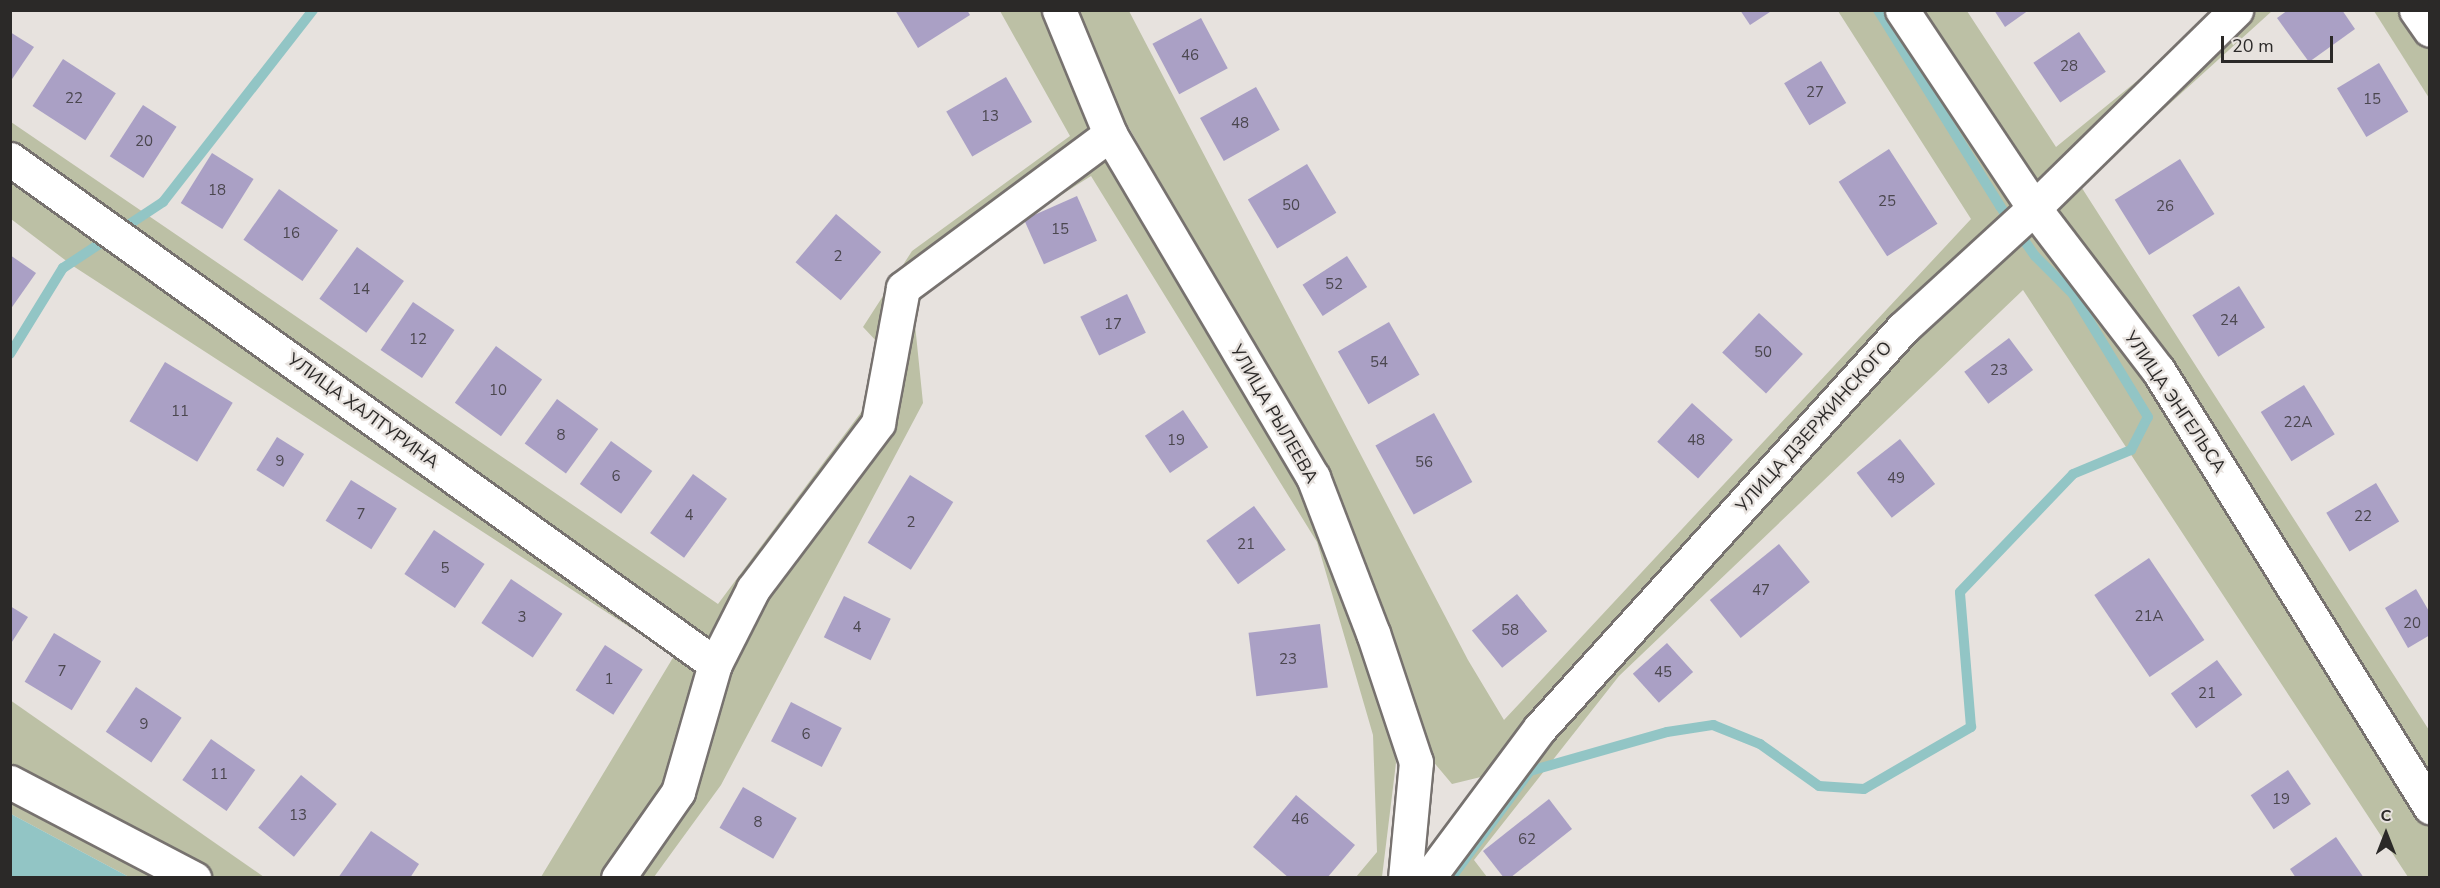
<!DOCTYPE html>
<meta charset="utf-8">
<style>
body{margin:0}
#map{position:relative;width:2440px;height:888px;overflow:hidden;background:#e7e2de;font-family:"Nunito Sans",sans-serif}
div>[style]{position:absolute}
.green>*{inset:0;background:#bcc0a5}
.water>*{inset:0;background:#92c5c5}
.stream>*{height:10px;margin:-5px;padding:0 5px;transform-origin:5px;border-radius:5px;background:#92c5c5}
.building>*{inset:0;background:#aaa0c5;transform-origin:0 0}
.roads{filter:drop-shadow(2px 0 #77726f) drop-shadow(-2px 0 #77726f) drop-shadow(0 2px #77726f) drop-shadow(0 -2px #77726f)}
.minor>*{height:33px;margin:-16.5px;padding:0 16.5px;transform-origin:16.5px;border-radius:16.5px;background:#fff}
span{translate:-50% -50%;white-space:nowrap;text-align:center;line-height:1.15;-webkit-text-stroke:4.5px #e7e2de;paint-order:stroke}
.number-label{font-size:15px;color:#4b474f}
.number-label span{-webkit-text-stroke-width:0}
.street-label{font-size:18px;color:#2b2928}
.frame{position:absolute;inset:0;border:12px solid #2b2928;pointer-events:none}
.north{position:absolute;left:2356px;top:804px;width:60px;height:60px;-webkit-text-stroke:4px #e7e2de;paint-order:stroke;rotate:0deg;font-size:16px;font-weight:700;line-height:24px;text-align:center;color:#2b2928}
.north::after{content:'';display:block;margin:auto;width:21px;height:27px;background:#2b2928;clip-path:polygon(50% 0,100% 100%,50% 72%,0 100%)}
.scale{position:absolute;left:2221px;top:36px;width:112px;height:27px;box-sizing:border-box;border:3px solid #2b2928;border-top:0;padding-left:8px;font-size:18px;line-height:21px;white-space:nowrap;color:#2b2928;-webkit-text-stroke:4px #e7e2de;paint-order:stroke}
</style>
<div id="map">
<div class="green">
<div style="clip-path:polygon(1000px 11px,1045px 11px,1304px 479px,1391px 720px,1396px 763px,1382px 877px,1356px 877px,1377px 852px,1373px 735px,1317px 542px,1091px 176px,1023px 219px,913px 305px,923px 403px,721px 785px,654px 877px,626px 878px,723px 663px,11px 147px,11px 122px,718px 604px,871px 399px,879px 344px,863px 327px,912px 251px,1070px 136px)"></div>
<div style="clip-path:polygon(1078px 11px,1129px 11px,1468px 660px,1504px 720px,1971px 219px,1838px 11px,1893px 11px,2021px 210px,1489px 775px,1452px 784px,1431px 759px,1325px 469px,1124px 119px)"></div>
<div style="clip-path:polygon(1918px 11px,1967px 11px,2056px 147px,2148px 72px,2212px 11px,2224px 11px,2043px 185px,2023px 174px)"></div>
<div style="clip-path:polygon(2248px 11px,2272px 11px,2080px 185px,2429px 730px,2429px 791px,2055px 220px,2055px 201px)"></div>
<div style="clip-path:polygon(2374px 11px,2407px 11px,2429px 43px,2429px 98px)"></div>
<div style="clip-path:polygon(10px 168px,706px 666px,668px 789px,603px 877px,541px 877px,674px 656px,73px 266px,11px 219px)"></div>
<div style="clip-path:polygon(2032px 224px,2148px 375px,2429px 823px,2429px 877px,2408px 877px,2023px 290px,1619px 676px,1474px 860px,1487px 877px,1436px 878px,1545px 732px,1907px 335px)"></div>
<div style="clip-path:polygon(10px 700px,264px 877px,211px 877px,11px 772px)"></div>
<div style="clip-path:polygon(10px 789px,175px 877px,129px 877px,11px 814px)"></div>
</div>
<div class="water">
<div style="clip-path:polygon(10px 814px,11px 814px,129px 877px,11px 877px)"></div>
</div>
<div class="stream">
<div style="left:10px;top:354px;width:101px;rotate:-58.4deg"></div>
<div style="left:63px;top:268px;width:120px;rotate:-33.4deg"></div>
<div style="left:163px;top:202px;width:244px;rotate:-52deg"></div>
<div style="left:1451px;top:878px;width:133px;rotate:-53.6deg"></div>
<div style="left:1530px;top:771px;width:142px;rotate:-15.9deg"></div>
<div style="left:1667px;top:732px;width:47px;rotate:-8.7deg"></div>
<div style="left:1713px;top:725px;width:51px;rotate:22deg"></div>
<div style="left:1760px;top:744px;width:72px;rotate:35.4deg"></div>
<div style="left:1819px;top:786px;width:45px;rotate:3.8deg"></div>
<div style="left:1864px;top:789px;width:124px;rotate:-30.1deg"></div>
<div style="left:1971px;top:727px;width:135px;rotate:-94.7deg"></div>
<div style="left:1960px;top:592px;width:163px;rotate:-46.2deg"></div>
<div style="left:2073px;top:474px;width:63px;rotate:-22.5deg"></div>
<div style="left:2131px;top:450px;width:37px;rotate:-63deg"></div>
<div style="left:2148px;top:417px;width:144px;rotate:-121.4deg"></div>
<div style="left:2073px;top:294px;width:54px;rotate:-135deg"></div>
<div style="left:2035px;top:256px;width:61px;rotate:-125deg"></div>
<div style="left:2000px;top:206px;width:231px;rotate:-121.9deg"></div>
</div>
<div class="building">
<div style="clip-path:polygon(895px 10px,967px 10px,970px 15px,918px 48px)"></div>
<div style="clip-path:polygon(1740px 10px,1773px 10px,1750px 25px)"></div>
<div style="clip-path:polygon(1994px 10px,2029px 10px,2005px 27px)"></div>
<div style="clip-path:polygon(2288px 10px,2342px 10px,2355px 29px,2309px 62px,2277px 18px)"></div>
<div style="left:1201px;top:18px;width:57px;height:55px;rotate:62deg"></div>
<div style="clip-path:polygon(10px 32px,34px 47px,10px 82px)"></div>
<div style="left:2079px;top:32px;width:48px;height:55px;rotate:56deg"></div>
<div style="left:63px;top:59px;width:63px;height:56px;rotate:33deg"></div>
<div style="left:1821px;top:61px;width:49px;height:43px;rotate:59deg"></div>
<div style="left:2379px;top:63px;width:57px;height:49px;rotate:59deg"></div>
<div style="left:1006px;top:77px;width:52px;height:69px;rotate:60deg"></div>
<div style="left:1256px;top:87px;width:49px;height:64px;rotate:61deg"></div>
<div style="left:143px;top:105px;width:40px;height:61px;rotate:33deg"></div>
<div style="left:1889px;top:149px;width:89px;height:60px;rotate:57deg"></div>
<div style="left:212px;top:153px;width:49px;height:59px;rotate:32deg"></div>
<div style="left:2180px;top:159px;width:65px;height:77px;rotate:58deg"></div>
<div style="left:1307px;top:164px;width:57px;height:69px;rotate:59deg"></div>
<div style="left:279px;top:189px;width:72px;height:62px;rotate:35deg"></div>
<div style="left:1077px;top:196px;width:49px;height:58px;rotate:66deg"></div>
<div style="left:836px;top:214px;width:59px;height:63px;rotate:40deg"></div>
<div style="left:357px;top:247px;width:58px;height:64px;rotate:36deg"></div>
<div style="clip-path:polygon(10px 255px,36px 273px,10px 310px)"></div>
<div style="left:1347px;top:256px;width:37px;height:53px;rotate:57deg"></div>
<div style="left:2239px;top:286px;width:49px;height:55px;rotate:58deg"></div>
<div style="left:1127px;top:294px;width:43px;height:52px;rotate:64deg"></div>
<div style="left:413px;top:302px;width:50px;height:58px;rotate:34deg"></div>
<div style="left:1759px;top:313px;width:60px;height:54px;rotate:43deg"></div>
<div style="left:1389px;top:322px;width:61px;height:59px;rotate:60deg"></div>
<div style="left:2009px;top:338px;width:40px;height:56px;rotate:53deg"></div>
<div style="left:496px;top:346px;width:57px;height:70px;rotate:36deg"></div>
<div style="left:165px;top:362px;width:79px;height:69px;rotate:31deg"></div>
<div style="left:2304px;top:385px;width:58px;height:51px;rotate:58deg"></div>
<div style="left:557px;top:399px;width:51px;height:55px;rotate:36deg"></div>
<div style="left:1692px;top:403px;width:55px;height:52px;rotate:42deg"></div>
<div style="left:1183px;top:410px;width:45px;height:46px;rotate:56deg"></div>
<div style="left:1434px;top:413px;width:79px;height:67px;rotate:61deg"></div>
<div style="left:277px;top:437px;width:32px;height:39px;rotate:32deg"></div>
<div style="left:1900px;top:439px;width:57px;height:55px;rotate:52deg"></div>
<div style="left:611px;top:441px;width:51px;height:53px;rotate:36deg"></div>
<div style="left:693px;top:474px;width:42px;height:73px;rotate:36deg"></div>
<div style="left:910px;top:475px;width:51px;height:80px;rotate:32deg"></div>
<div style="left:351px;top:480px;width:54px;height:48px;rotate:32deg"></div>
<div style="left:2376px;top:483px;width:45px;height:58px;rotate:59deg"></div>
<div style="left:1254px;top:506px;width:54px;height:59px;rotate:54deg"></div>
<div style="left:434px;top:530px;width:61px;height:53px;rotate:34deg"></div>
<div style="left:1779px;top:544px;width:49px;height:89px;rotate:51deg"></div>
<div style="left:2149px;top:558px;width:99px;height:66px;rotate:56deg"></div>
<div style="left:511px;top:579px;width:62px;height:53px;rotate:34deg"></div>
<div style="clip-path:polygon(2416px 589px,2430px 613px,2430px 635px,2408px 648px,2385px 608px)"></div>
<div style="left:1517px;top:594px;width:48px;height:58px;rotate:51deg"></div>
<div style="left:844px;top:596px;width:52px;height:46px;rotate:26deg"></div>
<div style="clip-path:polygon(10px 606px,28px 617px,10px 645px)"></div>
<div style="left:1320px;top:624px;width:64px;height:72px;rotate:83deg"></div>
<div style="left:54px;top:633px;width:55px;height:57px;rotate:31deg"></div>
<div style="left:1667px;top:643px;width:39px;height:46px;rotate:48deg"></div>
<div style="left:605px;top:645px;width:45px;height:54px;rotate:33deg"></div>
<div style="left:2217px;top:660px;width:43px;height:57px;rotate:54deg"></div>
<div style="left:136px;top:687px;width:55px;height:54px;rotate:34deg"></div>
<div style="left:791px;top:702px;width:57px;height:44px;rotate:27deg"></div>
<div style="left:211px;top:739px;width:54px;height:50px;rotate:35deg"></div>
<div style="left:2288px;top:770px;width:41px;height:45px;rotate:56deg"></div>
<div style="left:301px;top:775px;width:46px;height:68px;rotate:39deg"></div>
<div style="left:743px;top:787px;width:62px;height:47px;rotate:30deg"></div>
<div style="clip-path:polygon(1296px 795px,1355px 845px,1327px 878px,1289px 878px,1253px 847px)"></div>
<div style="clip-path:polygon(1549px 799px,1572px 829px,1510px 878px,1504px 878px,1483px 851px)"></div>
<div style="clip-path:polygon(371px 831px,419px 864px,410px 878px,338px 878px)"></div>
<div style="clip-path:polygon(2336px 837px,2364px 878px,2296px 878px,2290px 869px)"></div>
</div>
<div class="roads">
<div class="minor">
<div style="left:1059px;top:10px;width:134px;rotate:67.6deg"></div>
<div style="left:1110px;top:134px;width:399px;rotate:59.4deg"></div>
<div style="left:1313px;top:477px;width:167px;rotate:69deg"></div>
<div style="left:1373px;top:633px;width:136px;rotate:71.6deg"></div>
<div style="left:1416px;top:762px;width:117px;rotate:95.4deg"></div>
<div style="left:1902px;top:10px;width:238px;rotate:56.3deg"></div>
<div style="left:2034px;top:208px;width:204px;rotate:52.6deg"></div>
<div style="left:2158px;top:370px;width:515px;rotate:58.1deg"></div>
<div style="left:2416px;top:10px;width:24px;rotate:55deg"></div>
<div style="left:10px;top:159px;width:867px;rotate:35.61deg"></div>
<div style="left:10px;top:782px;width:208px;rotate:27.6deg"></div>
<div style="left:618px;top:878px;width:105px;rotate:-55.1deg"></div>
<div style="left:678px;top:792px;width:133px;rotate:-73.9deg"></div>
<div style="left:715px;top:664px;width:84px;rotate:-63.1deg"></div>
<div style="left:753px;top:589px;width:208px;rotate:-53deg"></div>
<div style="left:878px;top:423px;width:137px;rotate:-79.5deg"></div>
<div style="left:903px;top:288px;width:258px;rotate:-36.6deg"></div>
<div style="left:1428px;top:878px;width:187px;rotate:-53.3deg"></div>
<div style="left:1540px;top:728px;width:540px;rotate:-47.78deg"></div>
<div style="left:1903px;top:328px;width:178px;rotate:-42.5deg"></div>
<div style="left:2034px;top:208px;width:283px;rotate:-44.4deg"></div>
</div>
</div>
<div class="number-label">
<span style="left:1190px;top:56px">46</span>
<span style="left:2069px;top:67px">28</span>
<span style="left:1815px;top:93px">27</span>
<span style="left:74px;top:99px">22</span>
<span style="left:2372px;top:100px">15</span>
<span style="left:990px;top:117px">13</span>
<span style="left:1240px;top:124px">48</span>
<span style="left:144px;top:142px">20</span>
<span style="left:217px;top:191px">18</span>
<span style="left:1887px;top:202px">25</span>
<span style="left:1291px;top:206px">50</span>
<span style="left:2165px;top:207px">26</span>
<span style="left:1060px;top:230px">15</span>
<span style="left:291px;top:234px">16</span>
<span style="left:838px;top:257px">2</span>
<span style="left:1334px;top:285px">52</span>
<span style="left:361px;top:290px">14</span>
<span style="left:2229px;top:321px">24</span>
<span style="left:1113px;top:325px">17</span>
<span style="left:418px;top:340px">12</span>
<span style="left:1763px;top:353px">50</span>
<span style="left:1379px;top:363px">54</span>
<span style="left:1999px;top:371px">23</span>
<span style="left:498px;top:391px">10</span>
<span style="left:180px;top:412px">11</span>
<span style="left:2298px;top:423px">22А</span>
<span style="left:561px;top:436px">8</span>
<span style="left:1176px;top:441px">19</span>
<span style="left:1696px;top:441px">48</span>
<span style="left:280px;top:462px">9</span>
<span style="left:1424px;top:463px">56</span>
<span style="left:616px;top:477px">6</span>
<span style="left:1896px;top:479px">49</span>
<span style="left:361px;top:515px">7</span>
<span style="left:689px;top:516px">4</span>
<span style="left:2363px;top:517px">22</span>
<span style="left:911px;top:523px">2</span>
<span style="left:1246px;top:545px">21</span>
<span style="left:445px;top:569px">5</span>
<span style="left:1761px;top:591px">47</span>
<span style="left:2149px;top:617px">21А</span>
<span style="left:522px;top:618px">3</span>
<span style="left:2412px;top:624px">20</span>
<span style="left:857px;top:628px">4</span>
<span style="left:1510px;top:631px">58</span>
<span style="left:1288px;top:660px">23</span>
<span style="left:62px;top:672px">7</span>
<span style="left:1663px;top:673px">45</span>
<span style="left:609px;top:680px">1</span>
<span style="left:2207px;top:694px">21</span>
<span style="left:144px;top:725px">9</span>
<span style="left:806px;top:735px">6</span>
<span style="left:219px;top:775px">11</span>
<span style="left:2281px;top:800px">19</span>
<span style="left:298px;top:816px">13</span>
<span style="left:1300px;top:820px">46</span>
<span style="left:758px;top:823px">8</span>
<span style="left:1527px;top:840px">62</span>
</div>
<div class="street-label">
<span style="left:2175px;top:402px;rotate:56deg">УЛИЦА ЭНГЕЛЬСА</span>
<span style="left:363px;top:411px;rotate:36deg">УЛИЦА ХАЛТУРИНА</span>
<span style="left:1274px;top:414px;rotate:60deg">УЛИЦА РЫЛЕЕВА</span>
<span style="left:1814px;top:427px;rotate:-48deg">УЛИЦА ДЗЕРЖИНСКОГО</span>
</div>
<div class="frame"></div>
<div class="north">С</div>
<div class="scale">20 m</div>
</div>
